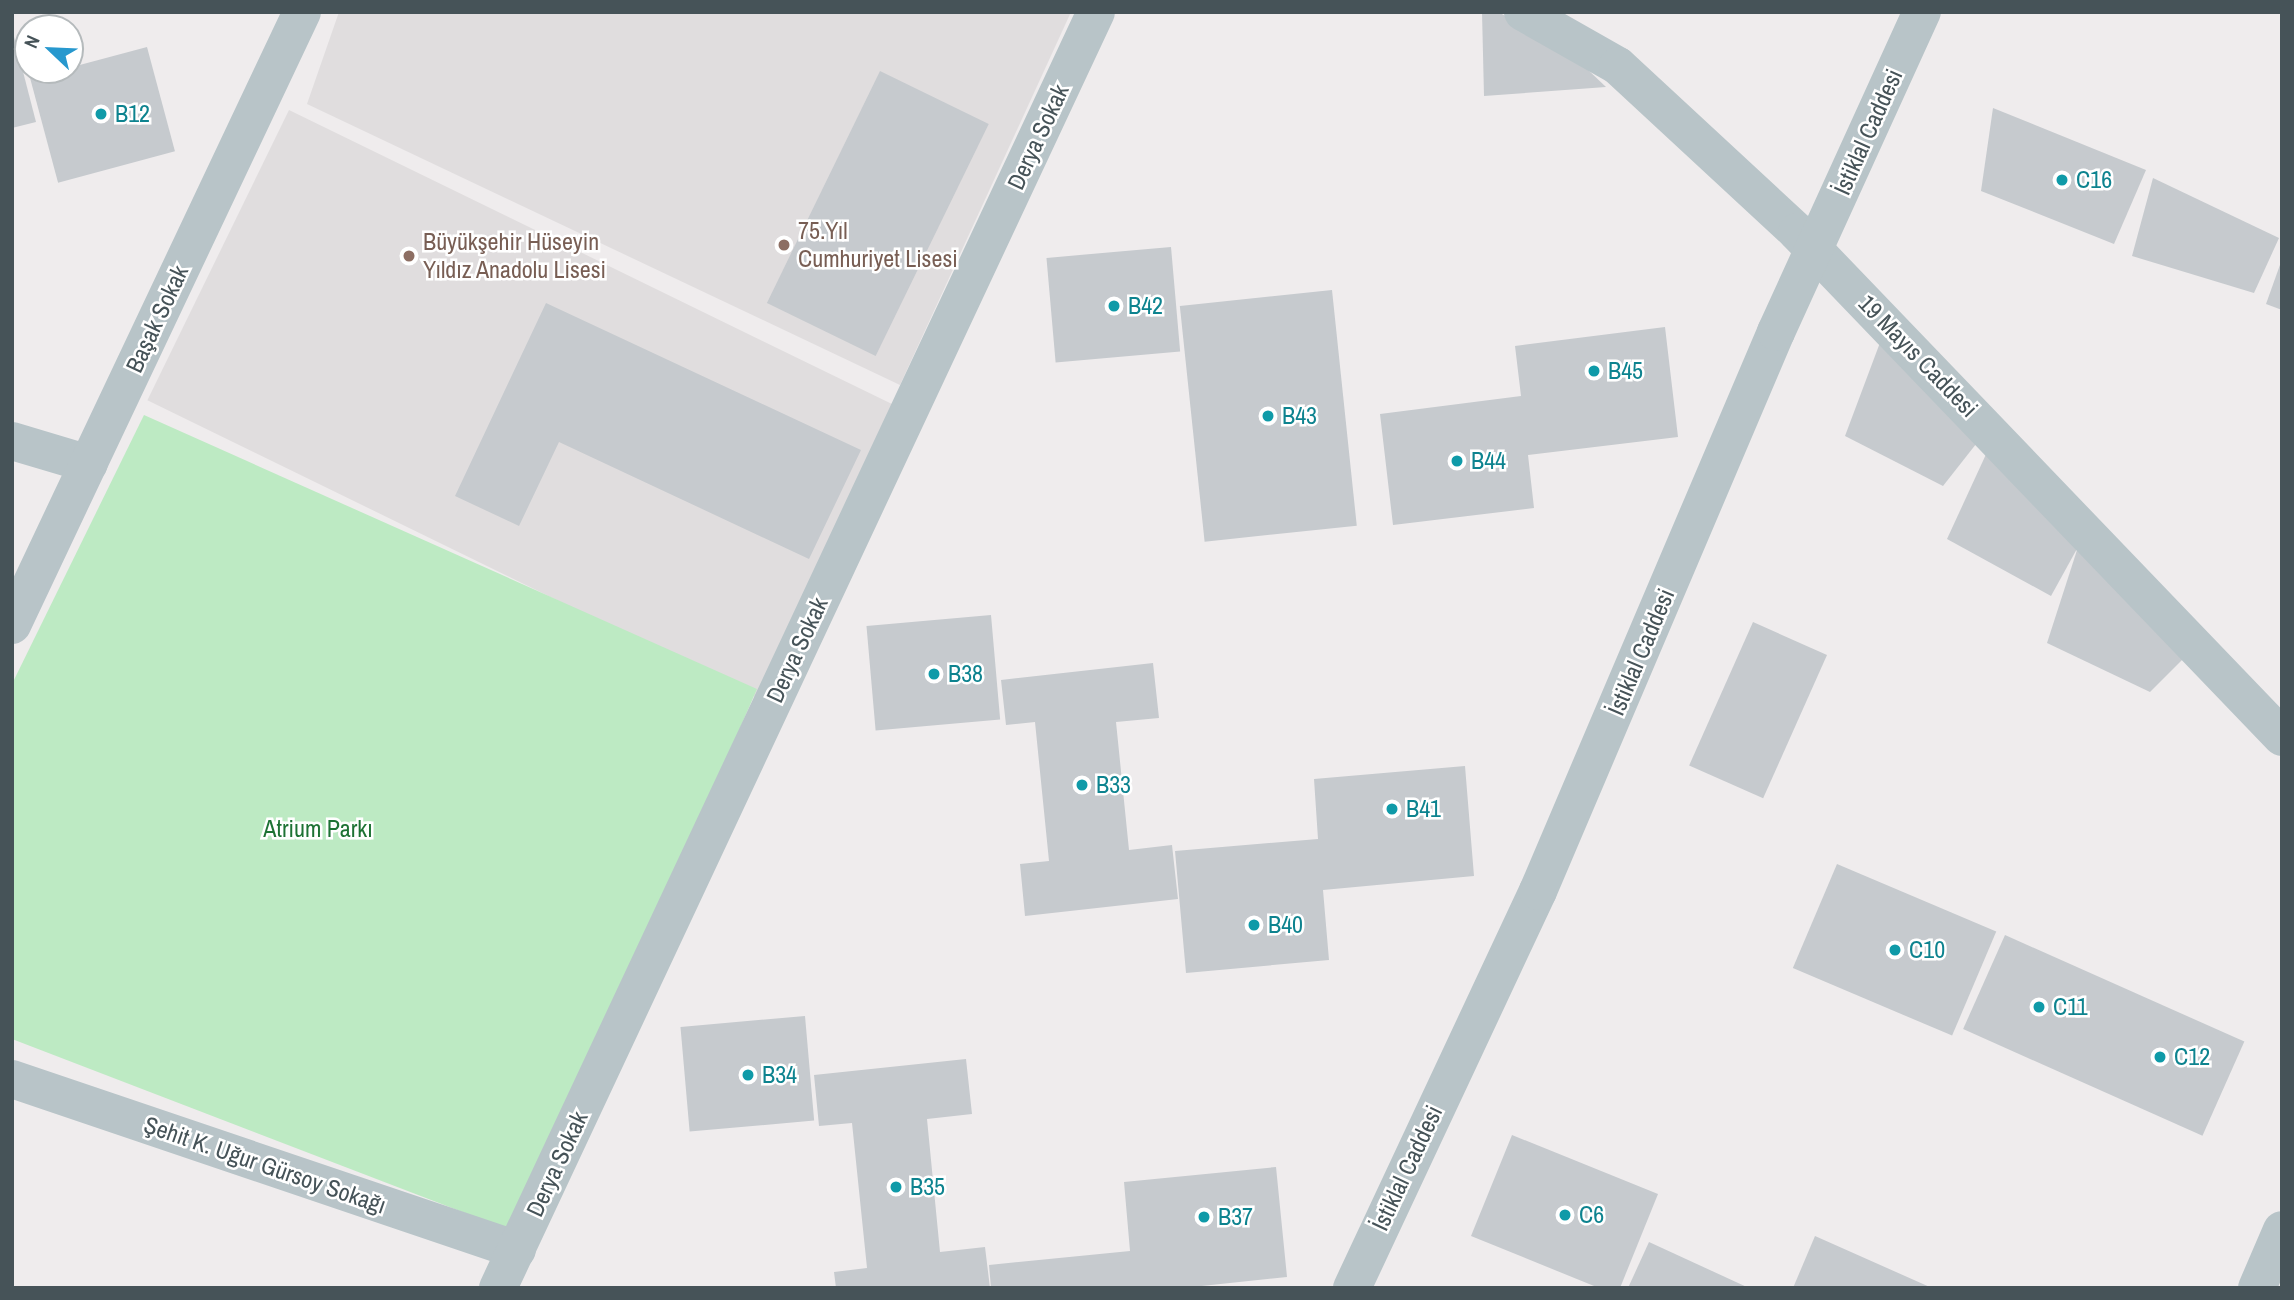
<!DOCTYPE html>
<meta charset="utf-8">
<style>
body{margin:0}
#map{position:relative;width:2294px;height:1300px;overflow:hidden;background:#efeced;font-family:"Archivo Narrow",sans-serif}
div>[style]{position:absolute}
.education>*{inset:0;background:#e0ddde;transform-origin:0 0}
.green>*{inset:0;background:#bdeac3}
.building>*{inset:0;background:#c6cace;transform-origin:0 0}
.minor>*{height:38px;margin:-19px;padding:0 19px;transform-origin:19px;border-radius:19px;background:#b8c4c8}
.dots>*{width:19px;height:19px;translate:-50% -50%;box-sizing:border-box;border:4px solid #fff;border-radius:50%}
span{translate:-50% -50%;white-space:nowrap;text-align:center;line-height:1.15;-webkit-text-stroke:5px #fff;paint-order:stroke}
.culture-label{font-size:24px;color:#0d838f}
.left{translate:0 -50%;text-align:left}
.street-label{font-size:24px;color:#465358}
.education-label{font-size:24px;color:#785e54}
.park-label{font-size:24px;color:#1d7234}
.frame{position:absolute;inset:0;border:14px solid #465358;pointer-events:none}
.north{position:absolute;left:14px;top:14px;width:70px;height:70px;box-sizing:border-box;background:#fff;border:2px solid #b5babc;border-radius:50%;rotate:293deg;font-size:19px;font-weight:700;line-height:28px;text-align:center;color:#465358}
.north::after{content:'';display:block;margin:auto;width:24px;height:32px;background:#2798ce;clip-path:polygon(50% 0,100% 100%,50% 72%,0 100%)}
</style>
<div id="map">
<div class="education">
<div style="clip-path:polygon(339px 12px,1071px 12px,900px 385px,307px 104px)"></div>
<div style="left:289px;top:110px;width:676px;height:323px;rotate:26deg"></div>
</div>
<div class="green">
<div style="clip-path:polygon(144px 415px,757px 689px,520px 1234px,12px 1039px,12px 684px)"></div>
</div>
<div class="building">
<div style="clip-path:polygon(1482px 12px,1498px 12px,1565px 48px,1606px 87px,1484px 96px)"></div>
<div style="clip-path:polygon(12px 29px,36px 122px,12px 128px)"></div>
<div style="left:147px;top:47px;width:108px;height:121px;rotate:75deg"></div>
<div style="left:880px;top:71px;width:121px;height:258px;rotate:26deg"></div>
<div style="clip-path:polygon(1993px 108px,2146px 170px,2114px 244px,1981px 191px)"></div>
<div style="clip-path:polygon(2153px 178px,2279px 238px,2254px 293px,2132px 256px)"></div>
<div style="left:1171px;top:247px;width:105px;height:125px;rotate:85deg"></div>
<div style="clip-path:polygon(2281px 262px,2282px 262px,2282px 310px,2266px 304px)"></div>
<div style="left:1332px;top:290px;width:237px;height:153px;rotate:84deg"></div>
<div style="clip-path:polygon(546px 303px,861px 450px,809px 559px,559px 442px,519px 526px,455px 496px)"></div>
<div style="clip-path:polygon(1665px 327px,1678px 437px,1528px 455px,1534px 508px,1393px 525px,1380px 414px,1521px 396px,1515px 346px)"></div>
<div style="clip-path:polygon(1881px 340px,1980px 439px,1943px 486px,1845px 436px)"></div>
<div style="clip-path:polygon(1988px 450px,2078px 547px,2051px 596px,1947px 539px)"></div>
<div style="clip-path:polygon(2078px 547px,2184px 658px,2150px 692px,2047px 643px)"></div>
<div style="left:991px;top:615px;width:105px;height:125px;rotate:85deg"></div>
<div style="left:1753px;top:622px;width:81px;height:157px;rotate:24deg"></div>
<div style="clip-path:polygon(1153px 663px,1159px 718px,1116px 722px,1129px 850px,1172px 845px,1178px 899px,1025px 916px,1020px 864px,1049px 861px,1035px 722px,1006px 725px,1001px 680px)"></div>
<div style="clip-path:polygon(1465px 766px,1474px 876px,1323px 890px,1329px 960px,1186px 973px,1175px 851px,1318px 839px,1314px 779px)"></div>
<div style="left:1837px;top:864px;width:173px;height:113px;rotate:23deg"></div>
<div style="left:2005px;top:935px;width:262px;height:103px;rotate:24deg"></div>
<div style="left:805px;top:1016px;width:105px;height:125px;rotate:85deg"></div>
<div style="clip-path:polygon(966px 1059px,972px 1114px,927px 1119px,940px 1252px,985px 1247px,990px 1288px,836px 1288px,834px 1272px,867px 1268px,852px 1123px,819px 1126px,814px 1075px)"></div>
<div style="clip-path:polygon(1512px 1135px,1658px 1194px,1620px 1288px,1599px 1288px,1471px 1236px)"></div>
<div style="clip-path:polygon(1276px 1167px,1287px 1277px,1183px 1288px,991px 1288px,989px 1265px,1130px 1251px,1124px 1182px)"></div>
<div style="clip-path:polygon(1815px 1236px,1932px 1288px,1793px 1288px)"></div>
<div style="clip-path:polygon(1649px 1242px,1749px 1288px,1628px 1288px)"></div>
</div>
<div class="minor">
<div style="left:1523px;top:12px;width:109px;rotate:29.6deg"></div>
<div style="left:1618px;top:66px;width:244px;rotate:42.8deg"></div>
<div style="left:1797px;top:232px;width:700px;rotate:46.16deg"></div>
<div style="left:12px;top:441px;width:80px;rotate:16.6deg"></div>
<div style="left:12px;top:625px;width:678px;rotate:-64.68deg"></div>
<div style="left:12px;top:1079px;width:533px;rotate:18.71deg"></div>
<div style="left:498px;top:1288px;width:1409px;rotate:-64.89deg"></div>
<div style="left:1352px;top:1288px;width:438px;rotate:-64.9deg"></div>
<div style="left:1538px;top:891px;width:608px;rotate:-66.94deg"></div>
<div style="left:1776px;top:332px;width:352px;rotate:-65.5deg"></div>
<div style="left:2257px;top:1288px;width:63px;rotate:-66.7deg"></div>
</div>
<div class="dots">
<div style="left:101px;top:114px;background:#0f9aa8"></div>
<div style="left:2062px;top:180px;background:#0f9aa8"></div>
<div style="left:784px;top:245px;background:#8d6e63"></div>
<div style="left:409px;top:256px;background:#8d6e63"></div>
<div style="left:1114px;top:306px;background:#0f9aa8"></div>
<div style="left:1594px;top:371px;background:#0f9aa8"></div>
<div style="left:1268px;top:416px;background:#0f9aa8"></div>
<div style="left:1457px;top:461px;background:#0f9aa8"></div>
<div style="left:934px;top:674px;background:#0f9aa8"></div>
<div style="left:1082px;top:785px;background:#0f9aa8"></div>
<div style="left:1392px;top:809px;background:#0f9aa8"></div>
<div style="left:1254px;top:925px;background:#0f9aa8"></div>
<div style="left:1895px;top:950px;background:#0f9aa8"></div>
<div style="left:2039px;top:1007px;background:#0f9aa8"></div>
<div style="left:2160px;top:1057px;background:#0f9aa8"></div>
<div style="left:748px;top:1075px;background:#0f9aa8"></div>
<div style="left:896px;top:1187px;background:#0f9aa8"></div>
<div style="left:1565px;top:1215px;background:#0f9aa8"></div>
<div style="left:1204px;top:1217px;background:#0f9aa8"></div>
</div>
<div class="culture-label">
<span class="left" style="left:115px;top:114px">B12</span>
<span class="left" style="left:2076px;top:180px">C16</span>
<span class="left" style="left:1128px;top:306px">B42</span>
<span class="left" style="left:1608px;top:371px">B45</span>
<span class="left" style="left:1282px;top:416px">B43</span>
<span class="left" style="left:1471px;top:461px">B44</span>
<span class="left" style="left:948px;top:674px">B38</span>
<span class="left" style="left:1096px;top:785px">B33</span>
<span class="left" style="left:1406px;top:809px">B41</span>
<span class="left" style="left:1268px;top:925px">B40</span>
<span class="left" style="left:1909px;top:950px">C10</span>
<span class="left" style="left:2053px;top:1007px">C11</span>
<span class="left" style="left:2174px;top:1057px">C12</span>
<span class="left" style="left:762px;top:1075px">B34</span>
<span class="left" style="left:910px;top:1187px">B35</span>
<span class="left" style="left:1579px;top:1215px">C6</span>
<span class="left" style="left:1218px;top:1217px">B37</span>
</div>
<div class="street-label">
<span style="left:1868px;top:132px;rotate:-66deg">İstiklal Caddesi</span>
<span style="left:1038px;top:137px;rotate:-65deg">Derya Sokak</span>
<span style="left:157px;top:319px;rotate:-65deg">Başak Sokak</span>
<span style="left:1918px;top:356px;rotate:46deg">19 Mayıs Caddesi</span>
<span style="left:797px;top:650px;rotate:-65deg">Derya Sokak</span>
<span style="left:1641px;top:652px;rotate:-67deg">İstiklal Caddesi</span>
<span style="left:557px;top:1164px;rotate:-65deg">Derya Sokak</span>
<span style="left:265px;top:1165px;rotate:19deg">Şehit K. Uğur Gürsoy Sokağı</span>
<span style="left:1407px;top:1168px;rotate:-65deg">İstiklal Caddesi</span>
</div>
<div class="education-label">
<span class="left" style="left:798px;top:245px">75.Yıl<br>Cumhuriyet Lisesi</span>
<span class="left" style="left:423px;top:256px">Büyükşehir Hüseyin<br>Yıldız Anadolu Lisesi</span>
</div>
<div class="park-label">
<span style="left:318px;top:829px">Atrium Parkı</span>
</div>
<div class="frame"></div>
<div class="north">N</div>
</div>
